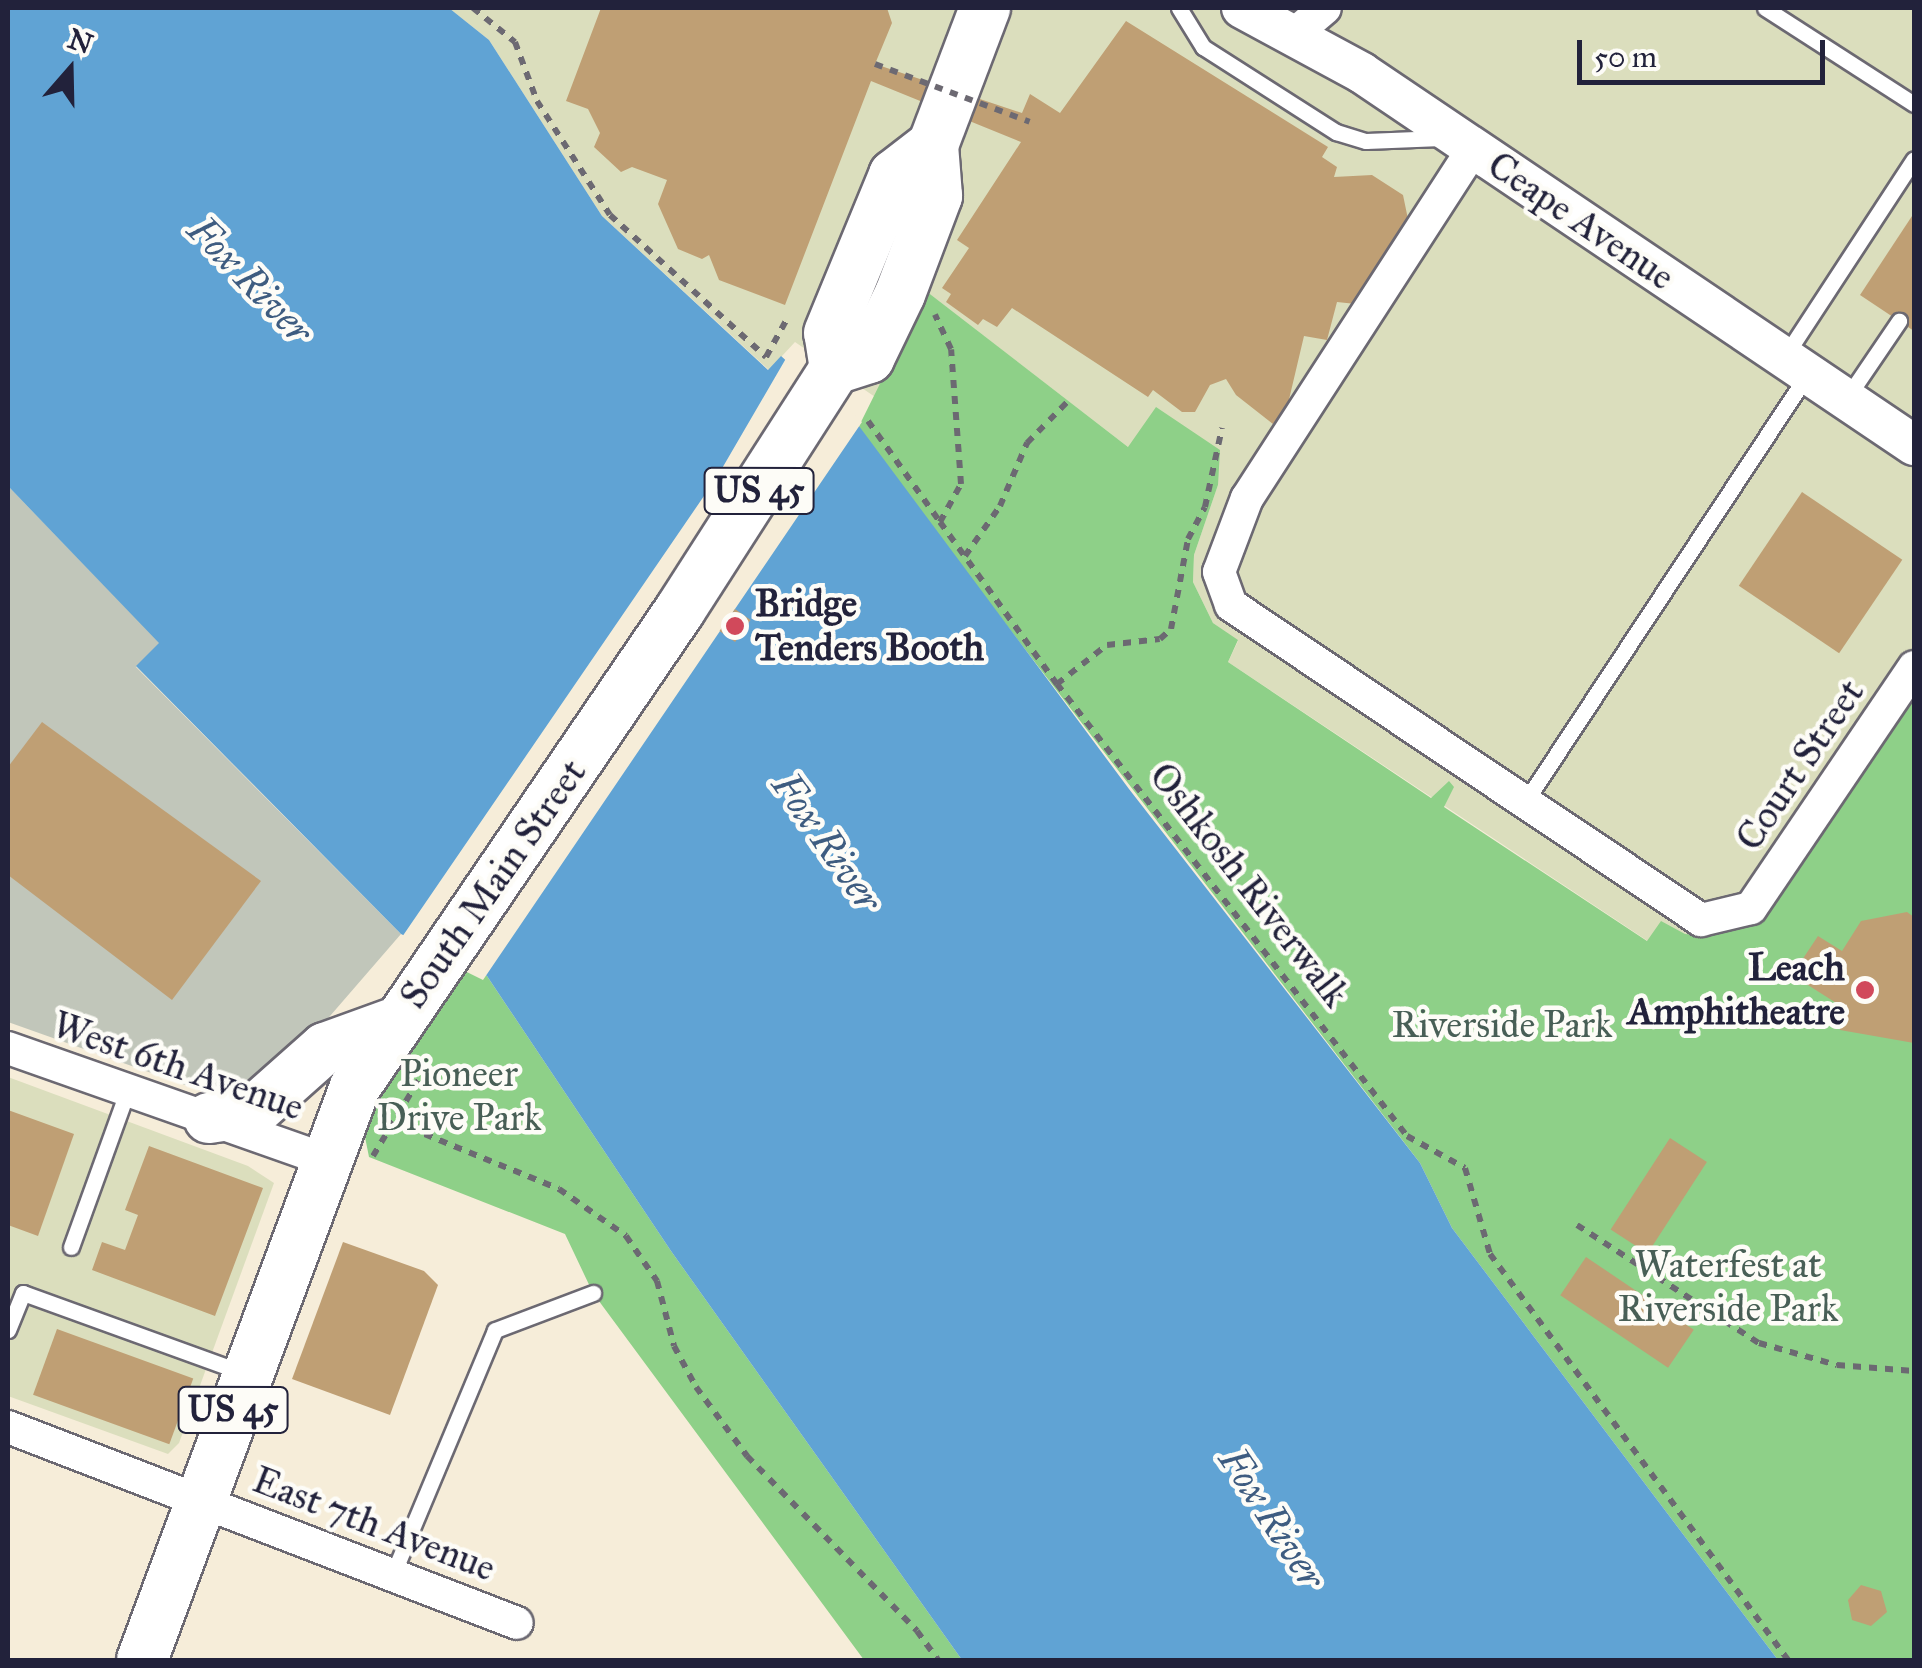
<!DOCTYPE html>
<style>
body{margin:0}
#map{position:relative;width:1922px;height:1668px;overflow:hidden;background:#f6edd9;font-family:"IM FELL Great Primer",serif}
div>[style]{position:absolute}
.built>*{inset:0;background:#dbdebd}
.industrial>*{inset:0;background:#c1c6ba}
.green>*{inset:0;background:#8ed088}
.water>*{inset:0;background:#60a3d4}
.pier>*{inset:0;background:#f6edd9}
.building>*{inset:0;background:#bf9f74;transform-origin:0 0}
.path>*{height:6px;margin-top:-3px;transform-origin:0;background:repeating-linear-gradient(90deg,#6c6972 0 8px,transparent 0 16px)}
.roads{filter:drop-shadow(2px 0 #6c6972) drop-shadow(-2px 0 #6c6972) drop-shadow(0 2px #6c6972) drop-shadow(0 -2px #6c6972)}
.service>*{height:15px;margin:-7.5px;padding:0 7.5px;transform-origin:7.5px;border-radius:7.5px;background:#fff}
.minor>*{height:32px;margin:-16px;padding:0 16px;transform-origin:16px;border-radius:16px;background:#fff}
.tertiary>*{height:40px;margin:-20px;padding:0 20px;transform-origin:20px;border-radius:20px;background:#fff}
.primary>*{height:50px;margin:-25px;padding:0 25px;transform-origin:25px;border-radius:25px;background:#fff}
.path-bridge>*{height:6px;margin-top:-3px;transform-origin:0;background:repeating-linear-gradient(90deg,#6c6972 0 8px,transparent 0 16px)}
.dots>*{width:28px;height:28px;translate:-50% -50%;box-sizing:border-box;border:5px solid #fdfcf7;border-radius:50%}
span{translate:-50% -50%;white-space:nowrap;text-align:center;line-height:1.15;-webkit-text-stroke:9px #fdfcf7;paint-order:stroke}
.shield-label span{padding:2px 8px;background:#fdfcf7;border:2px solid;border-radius:8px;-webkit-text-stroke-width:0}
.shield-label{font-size:35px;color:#22223b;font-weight:700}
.street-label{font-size:38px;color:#22223b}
.poi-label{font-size:38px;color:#22223b;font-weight:700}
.left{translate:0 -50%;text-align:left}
.right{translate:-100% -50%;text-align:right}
.park-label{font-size:38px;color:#485f56}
.water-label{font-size:40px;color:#3e5c80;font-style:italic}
.frame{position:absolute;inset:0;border:10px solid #22223b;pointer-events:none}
.north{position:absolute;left:20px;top:20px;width:100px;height:100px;-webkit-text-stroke:8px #fdfcf7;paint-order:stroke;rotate:20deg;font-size:28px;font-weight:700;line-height:40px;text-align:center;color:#22223b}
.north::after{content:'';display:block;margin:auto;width:35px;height:45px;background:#22223b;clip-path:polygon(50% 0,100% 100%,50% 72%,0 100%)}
.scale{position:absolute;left:1577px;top:40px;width:248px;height:45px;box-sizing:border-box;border:5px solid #22223b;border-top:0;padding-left:12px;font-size:30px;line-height:35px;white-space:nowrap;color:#22223b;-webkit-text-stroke:8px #fdfcf7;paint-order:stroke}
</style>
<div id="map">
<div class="built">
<div style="clip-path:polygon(449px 8px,1914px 8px,1914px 667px,1705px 979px,1228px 662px,1238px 641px,1213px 623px,1193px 582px,1194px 555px,1218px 485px,1128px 447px,927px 292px,878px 399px,795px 342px,769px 370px,602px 216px,489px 40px)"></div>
<div style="clip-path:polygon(8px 1077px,248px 1166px,274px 1183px,179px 1443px,168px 1454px,8px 1396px)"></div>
</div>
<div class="industrial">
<div style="clip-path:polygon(8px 486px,160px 643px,136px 667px,401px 934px,266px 1090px,216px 1096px,8px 1022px)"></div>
</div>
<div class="green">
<div style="clip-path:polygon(926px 291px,1128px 447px,1156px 407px,1220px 450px,1218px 485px,1194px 555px,1193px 582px,1213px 623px,1238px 640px,1228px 662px,1431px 798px,1449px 781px,1454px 787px,1444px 807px,1647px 941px,1661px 921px,1685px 934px,1709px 936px,1752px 923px,1914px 688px,1914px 1660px,1778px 1660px,1452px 1228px,1420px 1163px,868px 445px,859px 426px)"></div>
<div style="clip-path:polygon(446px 957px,487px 976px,671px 1251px,962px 1660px,864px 1660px,593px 1293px,565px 1234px,369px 1157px,355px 1087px)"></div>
</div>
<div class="water">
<div style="clip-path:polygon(8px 8px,449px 8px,489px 40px,602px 216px,768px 370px,781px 356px,859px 426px,1129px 789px,1420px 1163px,1452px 1228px,1778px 1660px,962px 1660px,671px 1251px,487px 976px,401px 934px,136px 666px,159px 643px,8px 486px)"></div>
</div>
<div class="pier">
<div style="clip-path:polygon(788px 355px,862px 422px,483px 980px,420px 949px,402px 937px,717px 477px)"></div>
</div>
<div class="building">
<div style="clip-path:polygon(601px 8px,887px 8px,892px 23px,875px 64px,1022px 113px,1030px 94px,1060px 113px,1126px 21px,1328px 147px,1322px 157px,1337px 167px,1334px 177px,1372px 175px,1403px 195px,1409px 224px,1356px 304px,1337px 302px,1327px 340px,1304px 336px,1287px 408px,1273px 424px,1236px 395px,1226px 379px,1210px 385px,1195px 412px,1182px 412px,1153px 390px,1148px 397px,1012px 308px,997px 327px,983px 319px,978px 325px,946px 302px,951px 294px,942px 288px,969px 248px,957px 240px,1021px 142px,871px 81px,785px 305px,719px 280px,709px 255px,702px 259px,678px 249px,658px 204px,667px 180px,632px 167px,621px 172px,594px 147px,600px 133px,588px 109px,566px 101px)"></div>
<div style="clip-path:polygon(1914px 213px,1914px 331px,1860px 295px)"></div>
<div style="left:1802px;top:492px;width:121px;height:113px;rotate:34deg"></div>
<div style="left:735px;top:609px;width:19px;height:27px;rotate:35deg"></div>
<div style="clip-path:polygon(42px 722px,261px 881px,172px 1000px,8px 875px,8px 767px)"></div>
<div style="clip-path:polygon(1907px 912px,1914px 917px,1914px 1043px,1840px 1030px,1841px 1006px,1792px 975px,1818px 936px,1842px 951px,1861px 921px)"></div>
<div style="clip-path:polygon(8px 1110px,74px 1134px,38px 1236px,8px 1225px)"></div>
<div style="left:1670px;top:1138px;width:44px;height:109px;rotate:33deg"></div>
<div style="clip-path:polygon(149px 1146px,263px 1188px,215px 1316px,92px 1270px,102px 1242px,125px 1250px,138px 1215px,125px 1210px)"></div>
<div style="clip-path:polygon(343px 1242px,424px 1271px,438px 1285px,390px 1415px,292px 1379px)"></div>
<div style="left:1586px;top:1257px;width:130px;height:46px;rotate:34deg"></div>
<div style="left:57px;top:1329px;width:145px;height:70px;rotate:20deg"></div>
<div style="clip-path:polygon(1861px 1585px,1881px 1591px,1887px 1612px,1871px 1626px,1852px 1620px,1848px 1600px)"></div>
</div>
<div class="path">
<div style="left:473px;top:8px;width:54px;rotate:39deg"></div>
<div style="left:515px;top:42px;width:63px;rotate:69.6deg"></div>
<div style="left:537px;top:101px;width:135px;rotate:57.4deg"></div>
<div style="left:610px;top:215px;width:211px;rotate:42.3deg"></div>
<div style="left:766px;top:357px;width:46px;rotate:-61.2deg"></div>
<div style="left:868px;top:421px;width:124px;rotate:54.5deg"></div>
<div style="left:940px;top:522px;width:43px;rotate:-61.1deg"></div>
<div style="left:961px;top:484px;width:135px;rotate:-94.2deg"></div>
<div style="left:951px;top:349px;width:38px;rotate:-115deg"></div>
<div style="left:940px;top:522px;width:200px;rotate:54.2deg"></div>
<div style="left:1057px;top:684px;width:572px;rotate:52.25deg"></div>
<div style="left:1407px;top:1136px;width:66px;rotate:28.9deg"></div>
<div style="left:1465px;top:1168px;width:90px;rotate:73.8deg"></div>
<div style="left:1490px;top:1254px;width:504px;rotate:53.72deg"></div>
<div style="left:965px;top:556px;width:61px;rotate:-55deg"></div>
<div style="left:1000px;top:506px;width:69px;rotate:-66.8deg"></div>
<div style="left:1027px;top:443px;width:63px;rotate:-45.6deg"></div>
<div style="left:1057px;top:684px;width:63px;rotate:-38deg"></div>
<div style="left:1107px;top:645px;width:53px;rotate:-6.5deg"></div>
<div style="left:1160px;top:639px;width:15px;rotate:-42deg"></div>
<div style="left:1171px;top:629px;width:92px;rotate:-79.3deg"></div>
<div style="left:1188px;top:539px;width:36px;rotate:-62deg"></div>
<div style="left:1205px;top:507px;width:81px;rotate:-77.9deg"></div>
<div style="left:395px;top:1122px;width:177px;rotate:22.2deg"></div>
<div style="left:559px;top:1189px;width:82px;rotate:35deg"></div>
<div style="left:626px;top:1236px;width:55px;rotate:55.4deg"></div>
<div style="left:657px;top:1281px;width:67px;rotate:75.3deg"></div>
<div style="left:674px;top:1346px;width:47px;rotate:61.8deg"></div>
<div style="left:696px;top:1387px;width:86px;rotate:53.5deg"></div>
<div style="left:747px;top:1456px;width:244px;rotate:45.8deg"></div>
<div style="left:917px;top:1631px;width:36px;rotate:54deg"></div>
<div style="left:373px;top:1156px;width:93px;rotate:-59deg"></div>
<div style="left:1577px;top:1225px;width:217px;rotate:33deg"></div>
<div style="left:1759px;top:1343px;width:81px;rotate:15.8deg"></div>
<div style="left:1837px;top:1365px;width:77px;rotate:4.5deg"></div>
</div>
<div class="roads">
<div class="service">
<div style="left:1179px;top:8px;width:46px;rotate:58.4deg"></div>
<div style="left:1203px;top:47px;width:158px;rotate:32.6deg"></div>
<div style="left:1336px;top:132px;width:31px;rotate:17deg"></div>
<div style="left:1366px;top:141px;width:75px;rotate:-2.3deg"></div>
<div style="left:1765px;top:8px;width:177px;rotate:32.8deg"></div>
<div style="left:1785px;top:356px;width:235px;rotate:-56.8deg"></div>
<div style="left:1848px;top:396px;width:91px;rotate:-55.8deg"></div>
<div style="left:1525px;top:802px;width:512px;rotate:-56.56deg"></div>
<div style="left:71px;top:1247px;width:165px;rotate:-70.1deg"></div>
<div style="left:8px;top:1330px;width:40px;rotate:-68deg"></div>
<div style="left:23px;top:1293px;width:235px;rotate:19.9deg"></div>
<div style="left:393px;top:1574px;width:264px;rotate:-67.3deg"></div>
<div style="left:495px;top:1330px;width:105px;rotate:-20.7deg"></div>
</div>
<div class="minor">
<div style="left:1292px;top:36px;width:43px;rotate:-40.3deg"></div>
<div style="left:1473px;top:149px;width:416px;rotate:122.9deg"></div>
<div style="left:1247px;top:498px;width:79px;rotate:110.7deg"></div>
<div style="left:1219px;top:572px;width:35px;rotate:70deg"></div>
<div style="left:1231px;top:605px;width:566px;rotate:33.83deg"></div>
<div style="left:1701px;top:920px;width:51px;rotate:-13.5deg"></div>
<div style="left:1751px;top:908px;width:291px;rotate:-55.9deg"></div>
<div style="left:8px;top:1048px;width:334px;rotate:19.4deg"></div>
<div style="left:8px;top:1427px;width:545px;rotate:21.06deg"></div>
</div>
<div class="tertiary">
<div style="left:1242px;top:8px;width:136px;rotate:28.4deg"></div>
<div style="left:1362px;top:73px;width:666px;rotate:33.98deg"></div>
</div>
<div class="primary">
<div style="left:835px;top:369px;width:36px;rotate:-18deg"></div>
<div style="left:869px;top:358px;width:71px;rotate:-64.2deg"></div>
<div style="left:900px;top:294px;width:105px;rotate:-69.3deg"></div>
<div style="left:937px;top:196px;width:51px;rotate:-94.5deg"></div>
<div style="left:933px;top:145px;width:147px;rotate:-69.2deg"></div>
<div style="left:835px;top:369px;width:36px;rotate:-99deg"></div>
<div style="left:829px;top:333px;width:171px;rotate:-67.6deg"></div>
<div style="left:894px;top:175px;width:49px;rotate:-37.6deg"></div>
<div style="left:209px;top:1118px;width:46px;rotate:-8.8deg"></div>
<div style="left:254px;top:1111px;width:95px;rotate:-41.6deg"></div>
<div style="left:325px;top:1048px;width:77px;rotate:-19.9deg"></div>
<div style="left:142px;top:1660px;width:611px;rotate:-69.61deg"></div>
<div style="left:355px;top:1087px;width:577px;rotate:-55.73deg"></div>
<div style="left:680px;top:610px;width:287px;rotate:-57.3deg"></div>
</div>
</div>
<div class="path-bridge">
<div style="left:875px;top:64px;width:165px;rotate:20.5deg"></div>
</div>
<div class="dots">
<div style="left:735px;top:626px;background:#d1495b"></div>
<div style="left:1865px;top:990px;background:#d1495b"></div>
</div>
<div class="shield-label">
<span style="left:759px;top:491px">US 45</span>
<span style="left:233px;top:1410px">US 45</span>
</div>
<div class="street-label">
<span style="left:1581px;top:221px;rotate:34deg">Ceape Avenue</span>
<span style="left:1800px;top:765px;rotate:-56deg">Court Street</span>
<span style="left:493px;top:884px;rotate:-55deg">South Main Street</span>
<span style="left:1249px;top:885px;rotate:52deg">Oshkosh Riverwalk</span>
<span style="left:178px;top:1066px;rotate:19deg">West 6th Avenue</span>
<span style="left:374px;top:1524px;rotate:21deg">East 7th Avenue</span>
</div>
<div class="poi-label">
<span class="left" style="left:755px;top:626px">Bridge<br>Tenders Booth</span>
<span class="right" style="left:1845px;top:990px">Leach<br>Amphitheatre</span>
</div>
<div class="park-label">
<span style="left:1502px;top:1025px">Riverside Park</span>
<span style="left:459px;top:1096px">Pioneer<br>Drive Park</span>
<span style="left:1728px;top:1287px">Waterfest at<br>Riverside Park</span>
</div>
<div class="water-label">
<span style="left:250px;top:280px;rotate:46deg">Fox River</span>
<span style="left:827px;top:842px;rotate:55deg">Fox River</span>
<span style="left:1272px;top:1518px;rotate:57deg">Fox River</span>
</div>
<div class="frame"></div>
<div class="north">N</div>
<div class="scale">50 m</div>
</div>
